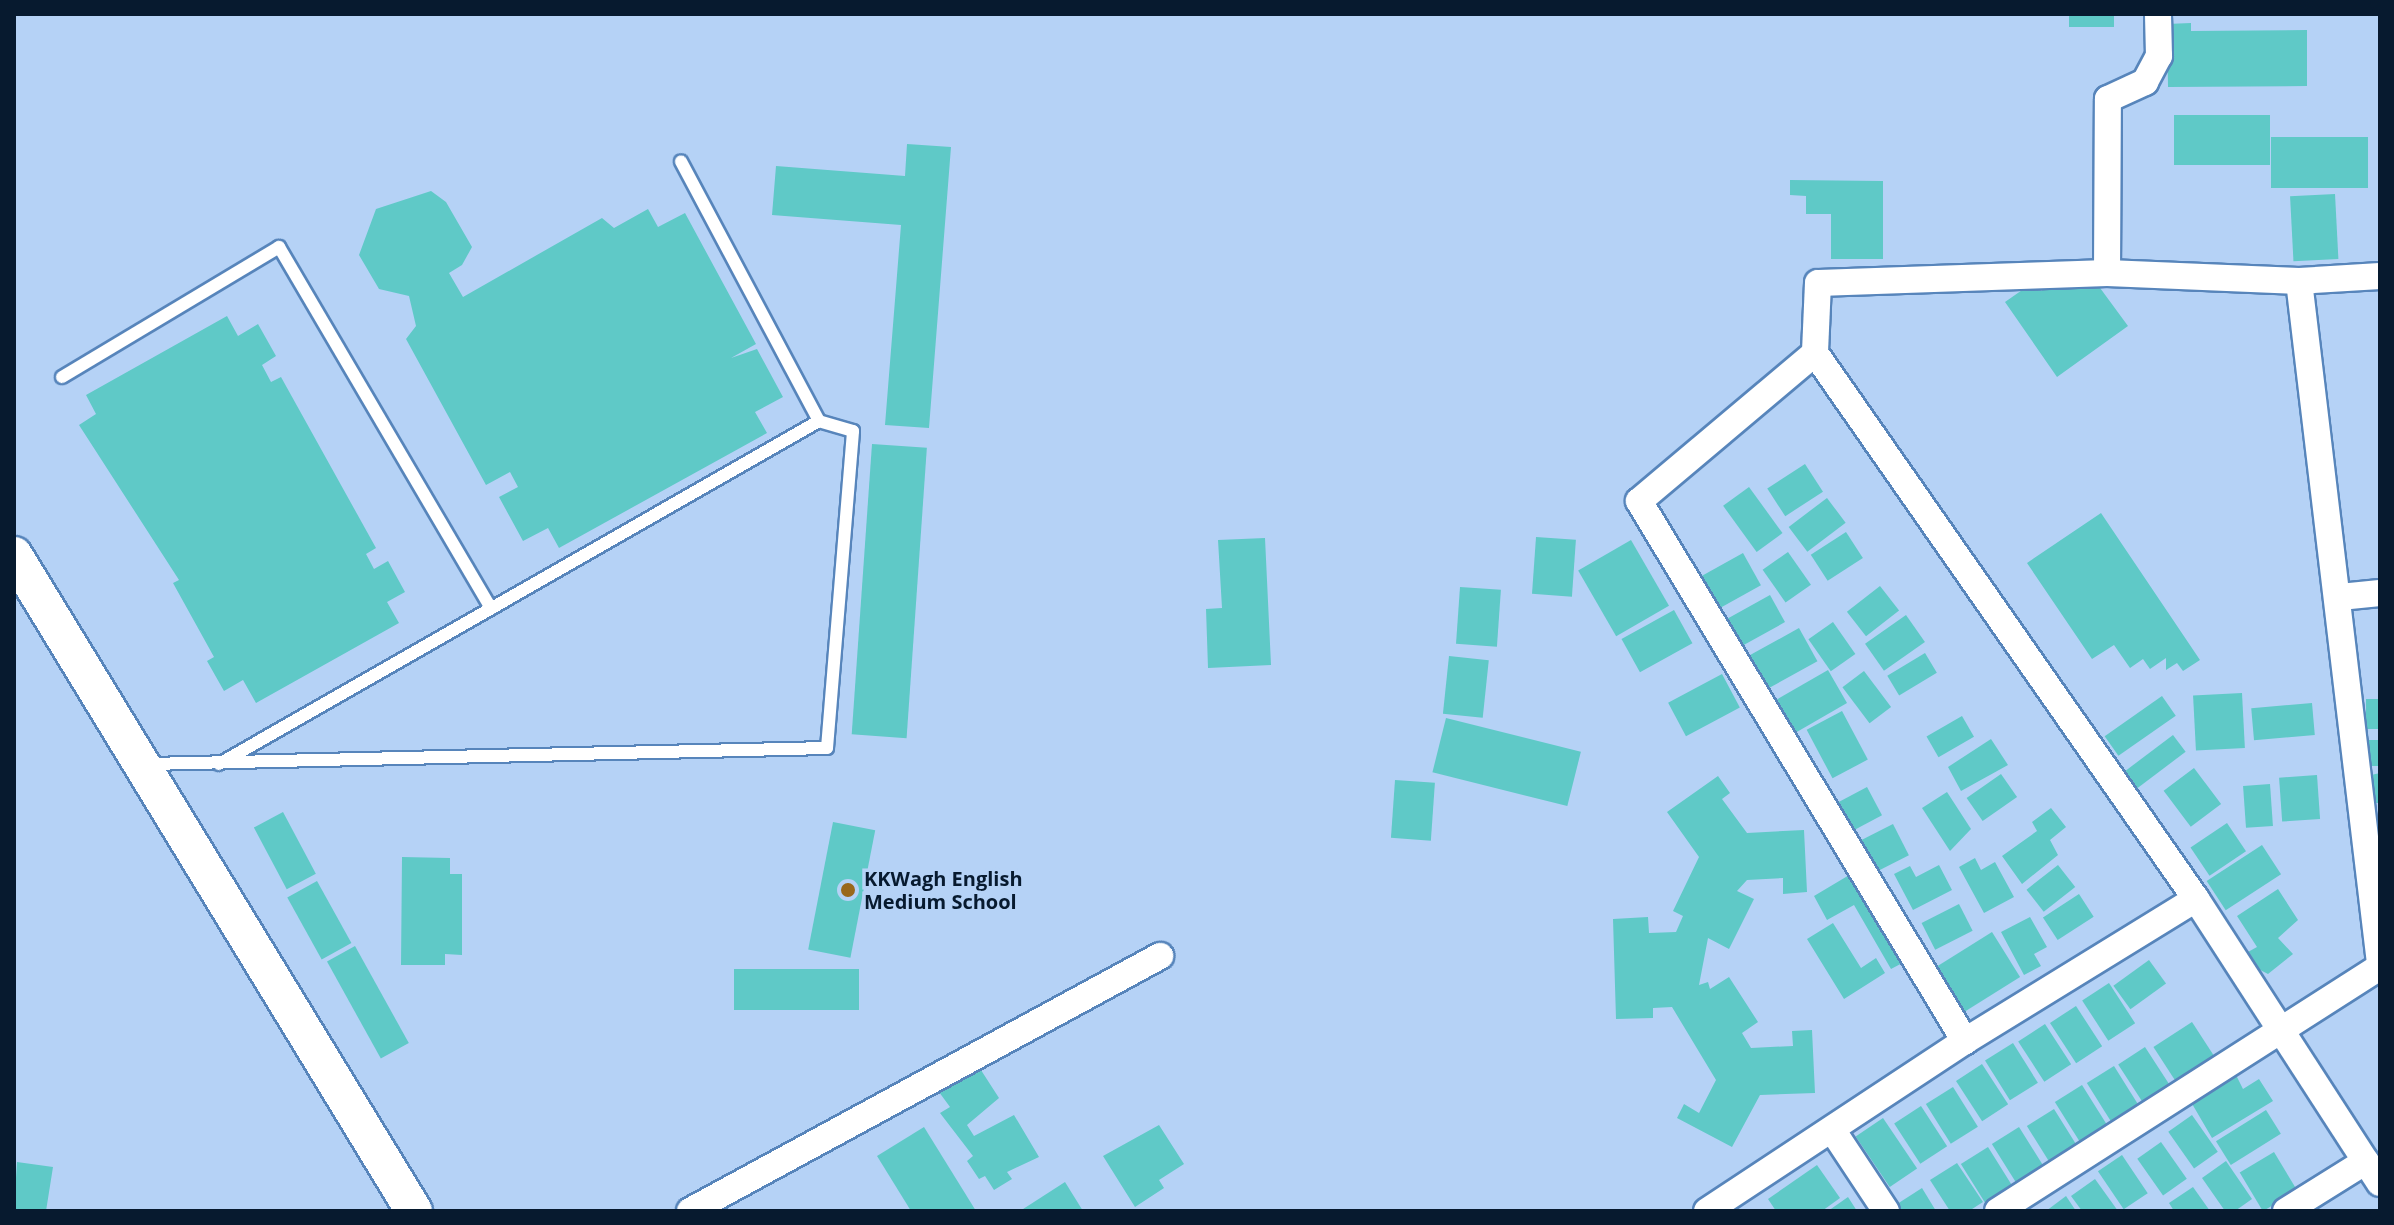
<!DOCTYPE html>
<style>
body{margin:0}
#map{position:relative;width:2394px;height:1225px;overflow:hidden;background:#b5d2f6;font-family:"Open Sans",sans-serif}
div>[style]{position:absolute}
.building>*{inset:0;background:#5fc9c7;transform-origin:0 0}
.roads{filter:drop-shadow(2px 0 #5785bb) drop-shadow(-2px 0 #5785bb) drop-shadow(0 2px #5785bb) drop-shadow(0 -2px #5785bb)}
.lane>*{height:12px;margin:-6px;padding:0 6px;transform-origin:6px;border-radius:6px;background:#fff}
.street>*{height:26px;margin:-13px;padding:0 13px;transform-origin:13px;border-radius:13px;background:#fff}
.secondary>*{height:36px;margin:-18px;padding:0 18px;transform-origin:18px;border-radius:18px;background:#fff}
.dots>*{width:22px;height:22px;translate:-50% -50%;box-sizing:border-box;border:4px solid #b5d2f6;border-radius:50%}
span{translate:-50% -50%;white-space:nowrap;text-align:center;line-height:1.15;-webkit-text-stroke:7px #b5d2f6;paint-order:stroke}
.poi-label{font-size:20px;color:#071a2f;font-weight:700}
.left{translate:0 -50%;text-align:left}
.frame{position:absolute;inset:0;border:16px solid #071a2f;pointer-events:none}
</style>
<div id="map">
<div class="building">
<div style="left:2069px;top:14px;width:45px;height:13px"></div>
<div style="clip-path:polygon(2191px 23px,2191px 31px,2307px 30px,2307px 86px,2168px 87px,2167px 24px)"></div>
<div style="left:2270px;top:115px;width:50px;height:96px;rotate:90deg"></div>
<div style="left:2368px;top:137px;width:51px;height:97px;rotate:90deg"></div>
<div style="clip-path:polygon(907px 144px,951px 147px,929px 428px,885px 425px,901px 225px,772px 215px,776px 166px,905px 176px)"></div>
<div style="clip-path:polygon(1790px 180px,1883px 181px,1883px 259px,1831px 259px,1831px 214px,1806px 214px,1806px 196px,1790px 195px)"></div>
<div style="clip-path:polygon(431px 191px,446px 202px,472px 247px,462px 265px,449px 273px,463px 297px,602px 218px,614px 228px,648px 209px,658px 227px,685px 213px,756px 344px,731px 358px,757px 349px,783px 397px,755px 412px,767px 433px,559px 548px,548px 528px,523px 541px,499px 497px,518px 487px,510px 472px,486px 485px,406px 339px,416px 326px,409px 296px,379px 289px,359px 255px,376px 209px)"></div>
<div style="left:2335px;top:194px;width:65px;height:45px;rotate:87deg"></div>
<div style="clip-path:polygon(2092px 277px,2128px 326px,2057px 377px,2005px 302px,2035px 281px,2041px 291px,2055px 282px,2060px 288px)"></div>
<div style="clip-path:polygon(227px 316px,238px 336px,258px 324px,276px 356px,262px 365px,271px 382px,281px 377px,376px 548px,366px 554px,374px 569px,388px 561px,405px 592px,387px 602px,399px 623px,256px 703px,243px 680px,224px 691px,207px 661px,214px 657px,173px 583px,179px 580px,79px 425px,96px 414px,86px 395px)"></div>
<div style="left:872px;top:444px;width:55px;height:291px;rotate:4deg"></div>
<div style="left:1805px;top:464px;width:33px;height:45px;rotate:57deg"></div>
<div style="left:1749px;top:487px;width:57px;height:32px;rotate:54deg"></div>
<div style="left:1827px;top:498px;width:31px;height:48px;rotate:53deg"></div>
<div style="clip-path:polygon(2101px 513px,2200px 660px,2183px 671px,2177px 663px,2166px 670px,2166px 658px,2150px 669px,2143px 659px,2130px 668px,2114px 645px,2092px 659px,2027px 563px)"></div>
<div style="left:1846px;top:532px;width:31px;height:42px;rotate:57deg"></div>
<div style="left:1536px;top:537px;width:40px;height:57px;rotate:4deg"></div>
<div style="clip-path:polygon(1265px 538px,1271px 665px,1208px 668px,1206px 609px,1222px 608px,1218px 540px)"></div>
<div style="left:1631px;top:540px;width:76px;height:61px;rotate:60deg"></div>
<div style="left:1788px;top:552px;width:40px;height:31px;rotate:55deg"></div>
<div style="left:1743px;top:553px;width:37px;height:56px;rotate:61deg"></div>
<div style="left:1880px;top:586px;width:31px;height:42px;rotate:52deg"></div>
<div style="left:1460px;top:587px;width:41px;height:57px;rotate:4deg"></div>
<div style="left:1770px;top:595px;width:31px;height:55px;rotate:61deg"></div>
<div style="left:1674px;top:610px;width:38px;height:60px;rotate:61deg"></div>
<div style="left:1906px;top:615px;width:33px;height:50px;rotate:55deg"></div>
<div style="left:1833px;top:622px;width:39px;height:30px;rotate:55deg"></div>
<div style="left:1799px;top:628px;width:38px;height:61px;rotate:61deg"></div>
<div style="left:1925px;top:653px;width:23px;height:44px;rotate:59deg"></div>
<div style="left:1449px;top:656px;width:40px;height:58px;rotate:6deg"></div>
<div style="left:1828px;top:670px;width:38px;height:59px;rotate:60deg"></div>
<div style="left:1864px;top:671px;width:45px;height:27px;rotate:53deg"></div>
<div style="left:1722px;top:674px;width:38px;height:61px;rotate:62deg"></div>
<div style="left:2242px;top:693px;width:55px;height:49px;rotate:87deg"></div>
<div style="left:2162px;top:696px;width:24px;height:70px;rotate:55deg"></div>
<div style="left:2366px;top:699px;width:14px;height:30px"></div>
<div style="left:2312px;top:703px;width:32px;height:61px;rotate:85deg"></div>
<div style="left:1842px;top:711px;width:55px;height:40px;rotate:62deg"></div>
<div style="left:1962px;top:716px;width:24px;height:41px;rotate:60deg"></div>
<div style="left:1446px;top:718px;width:139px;height:56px;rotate:14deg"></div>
<div style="left:2173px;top:735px;width:21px;height:63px;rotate:53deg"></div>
<div style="clip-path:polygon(1991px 739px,2008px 765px,1961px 791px,1948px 767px)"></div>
<div style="left:2380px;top:740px;width:26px;height:11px;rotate:90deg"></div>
<div style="left:2194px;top:768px;width:45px;height:38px;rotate:53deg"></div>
<div style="clip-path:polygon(2380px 773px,2380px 803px,2374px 803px,2371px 775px)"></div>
<div style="left:2001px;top:774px;width:28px;height:42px;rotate:55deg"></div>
<div style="left:2317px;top:775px;width:44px;height:38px;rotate:86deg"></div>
<div style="clip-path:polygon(1718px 776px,1730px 793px,1722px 799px,1747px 833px,1804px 830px,1807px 892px,1783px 894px,1783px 878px,1747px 880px,1737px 891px,1754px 899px,1729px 949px,1708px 938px,1699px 985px,1708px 982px,1710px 989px,1729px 977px,1758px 1022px,1742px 1033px,1751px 1048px,1793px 1046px,1792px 1031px,1812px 1030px,1815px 1093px,1760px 1095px,1732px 1147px,1677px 1118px,1684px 1104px,1699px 1113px,1716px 1080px,1672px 1007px,1653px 1008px,1653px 1018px,1616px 1019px,1613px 919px,1648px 917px,1649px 933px,1676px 932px,1683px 916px,1673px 911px,1699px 857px,1667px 812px)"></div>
<div style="left:1395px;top:780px;width:40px;height:58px;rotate:4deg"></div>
<div style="left:2270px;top:784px;width:42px;height:27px;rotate:86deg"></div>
<div style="left:1867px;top:787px;width:32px;height:40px;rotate:62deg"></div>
<div style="clip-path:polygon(1947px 792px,1971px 829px,1950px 851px,1922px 808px)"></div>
<div style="clip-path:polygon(2051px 808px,2066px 827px,2050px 840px,2058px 855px,2022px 884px,2002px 856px,2037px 831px,2032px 822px)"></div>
<div style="left:283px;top:812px;width:70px;height:33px;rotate:62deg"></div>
<div style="left:833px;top:822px;width:43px;height:130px;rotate:11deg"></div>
<div style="left:2227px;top:823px;width:34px;height:44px;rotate:56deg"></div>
<div style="left:1893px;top:824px;width:35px;height:42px;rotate:63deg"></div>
<div style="left:2262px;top:845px;width:35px;height:66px;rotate:57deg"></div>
<div style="clip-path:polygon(402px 857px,450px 858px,450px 874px,462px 874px,462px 955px,445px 954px,445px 965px,401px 965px)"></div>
<div style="clip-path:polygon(1975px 858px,1981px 870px,1995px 862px,2014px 897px,1984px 913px,1959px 867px)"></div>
<div style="clip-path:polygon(1939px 865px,1952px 890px,1913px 910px,1894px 874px,1910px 866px,1916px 877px)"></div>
<div style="left:2058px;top:865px;width:28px;height:40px;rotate:52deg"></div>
<div style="clip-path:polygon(1856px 871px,1908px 960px,1891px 969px,1854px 905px,1827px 920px,1814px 896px)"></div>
<div style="left:317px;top:881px;width:71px;height:34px;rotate:61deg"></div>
<div style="clip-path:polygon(2278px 889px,2298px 920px,2278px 938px,2293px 954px,2268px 974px,2237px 958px,2257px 947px,2237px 916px)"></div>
<div style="left:2079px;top:894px;width:27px;height:43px;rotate:57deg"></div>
<div style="left:1959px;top:904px;width:30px;height:42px;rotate:63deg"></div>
<div style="clip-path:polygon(2030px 917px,2047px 947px,2034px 954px,2041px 966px,2024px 975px,2001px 932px)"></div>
<div style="clip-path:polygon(1833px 923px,1861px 968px,1876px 958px,1885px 973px,1844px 999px,1807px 939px)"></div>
<div style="left:1992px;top:932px;width:53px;height:65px;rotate:58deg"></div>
<div style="left:355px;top:946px;width:111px;height:32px;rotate:61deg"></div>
<div style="left:2149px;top:960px;width:29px;height:44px;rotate:54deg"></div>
<div style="left:859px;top:969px;width:41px;height:125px;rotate:90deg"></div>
<div style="left:2109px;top:983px;width:48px;height:32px;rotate:57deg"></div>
<div style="left:2076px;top:1006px;width:48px;height:31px;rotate:57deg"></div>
<div style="left:2192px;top:1022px;width:45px;height:46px;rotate:57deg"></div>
<div style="left:2045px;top:1024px;width:48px;height:32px;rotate:57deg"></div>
<div style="left:2013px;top:1043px;width:47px;height:33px;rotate:58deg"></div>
<div style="left:2145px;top:1047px;width:48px;height:32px;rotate:57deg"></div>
<div style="left:1982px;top:1064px;width:48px;height:31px;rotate:57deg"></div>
<div style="left:2114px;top:1066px;width:47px;height:32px;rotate:58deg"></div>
<div style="clip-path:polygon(979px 1067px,999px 1098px,967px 1125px,974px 1136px,1014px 1115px,1039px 1157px,1007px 1172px,1012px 1179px,994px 1190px,985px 1176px,979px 1179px,967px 1161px,973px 1156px,940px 1113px,950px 1107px,939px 1092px)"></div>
<div style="clip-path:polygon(2236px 1075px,2243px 1089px,2259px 1079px,2273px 1101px,2212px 1138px,2191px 1102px)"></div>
<div style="left:2082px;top:1085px;width:47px;height:32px;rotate:58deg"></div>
<div style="left:1953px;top:1087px;width:47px;height:32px;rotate:58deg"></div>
<div style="left:1921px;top:1106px;width:48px;height:32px;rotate:57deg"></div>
<div style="left:2054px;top:1109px;width:49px;height:32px;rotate:58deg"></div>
<div style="left:2266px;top:1110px;width:28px;height:59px;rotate:58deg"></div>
<div style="left:2192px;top:1115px;width:45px;height:29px;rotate:55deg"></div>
<div style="left:1883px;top:1118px;width:61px;height:33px;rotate:56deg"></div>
<div style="clip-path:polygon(1159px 1125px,1184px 1164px,1159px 1180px,1164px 1188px,1135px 1207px,1103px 1156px)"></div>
<div style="clip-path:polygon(924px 1127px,976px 1211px,911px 1211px,877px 1156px)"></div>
<div style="left:2019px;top:1127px;width:47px;height:32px;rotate:58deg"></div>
<div style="left:2161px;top:1142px;width:45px;height:29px;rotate:55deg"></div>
<div style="left:1988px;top:1147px;width:49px;height:32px;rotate:58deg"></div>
<div style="left:2274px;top:1152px;width:45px;height:40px;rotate:59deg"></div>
<div style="left:2122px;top:1155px;width:46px;height:29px;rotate:56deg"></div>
<div style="clip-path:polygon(2226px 1161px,2252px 1199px,2235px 1211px,2225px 1211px,2202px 1178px)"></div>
<div style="clip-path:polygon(17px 1162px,53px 1167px,46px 1211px,14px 1211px)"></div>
<div style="clip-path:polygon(1957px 1163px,1983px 1202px,1969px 1211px,1950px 1211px,1930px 1180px)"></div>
<div style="clip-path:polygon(1817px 1165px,1840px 1198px,1822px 1211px,1776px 1211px,1768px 1199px)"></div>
<div style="clip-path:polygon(2095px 1179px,2118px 1211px,2082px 1211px,2071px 1196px)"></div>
<div style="clip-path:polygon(1065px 1182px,1083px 1211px,1020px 1211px)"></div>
<div style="clip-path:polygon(2193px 1187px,2210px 1211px,2174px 1211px,2169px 1203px)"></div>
<div style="clip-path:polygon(1922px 1188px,1936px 1211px,1898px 1211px,1894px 1206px)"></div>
<div style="clip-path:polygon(2066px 1196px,2076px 1211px,2046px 1211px)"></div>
<div style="clip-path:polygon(1848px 1197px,1857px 1211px,1828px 1211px)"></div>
</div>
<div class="roads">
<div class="lane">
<div style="left:62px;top:377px;width:253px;rotate:-30.9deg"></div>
<div style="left:279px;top:247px;width:419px;rotate:59.6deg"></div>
<div style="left:149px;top:764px;width:678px;rotate:-1.35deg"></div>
<div style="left:827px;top:748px;width:318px;rotate:-85.3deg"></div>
<div style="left:853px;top:431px;width:35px;rotate:-164deg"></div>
<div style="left:819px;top:421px;width:294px;rotate:-118deg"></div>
<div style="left:219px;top:764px;width:691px;rotate:-29.76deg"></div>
</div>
<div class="street">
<div style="left:2107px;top:273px;width:174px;rotate:-89.7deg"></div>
<div style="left:2108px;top:99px;width:41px;rotate:-24.7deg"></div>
<div style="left:2145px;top:82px;width:30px;rotate:-62deg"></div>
<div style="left:2159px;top:56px;width:42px;rotate:-91.4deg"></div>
<div style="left:2380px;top:276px;width:81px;rotate:176.5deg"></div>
<div style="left:2299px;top:281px;width:192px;rotate:-177.6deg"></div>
<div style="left:2107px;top:273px;width:289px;rotate:178deg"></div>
<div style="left:1818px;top:283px;width:70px;rotate:92.5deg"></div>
<div style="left:1815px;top:353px;width:666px;rotate:55.09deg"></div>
<div style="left:2196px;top:899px;width:338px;rotate:57.1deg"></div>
<div style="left:2299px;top:281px;width:687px;rotate:83.23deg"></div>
<div style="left:1815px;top:353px;width:230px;rotate:139.9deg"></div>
<div style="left:1639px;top:501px;width:631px;rotate:58.88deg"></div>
<div style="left:2340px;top:597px;width:40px;rotate:-5.7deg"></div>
<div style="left:1833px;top:1131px;width:96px;rotate:56.5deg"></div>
<div style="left:690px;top:1211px;width:535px;rotate:-28.48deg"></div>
<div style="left:1707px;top:1211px;width:309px;rotate:-33.4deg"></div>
<div style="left:1965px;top:1041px;width:271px;rotate:-31.6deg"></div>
<div style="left:1998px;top:1211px;width:453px;rotate:-32.6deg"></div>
<div style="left:2286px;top:1211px;width:94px;rotate:-32deg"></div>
</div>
<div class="secondary">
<div style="left:14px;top:555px;width:768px;rotate:58.63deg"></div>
</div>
</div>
<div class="dots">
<div style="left:848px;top:890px;background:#99681b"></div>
</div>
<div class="poi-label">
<span class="left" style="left:864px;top:890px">KKWagh English<br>Medium School</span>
</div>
<div class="frame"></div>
</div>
